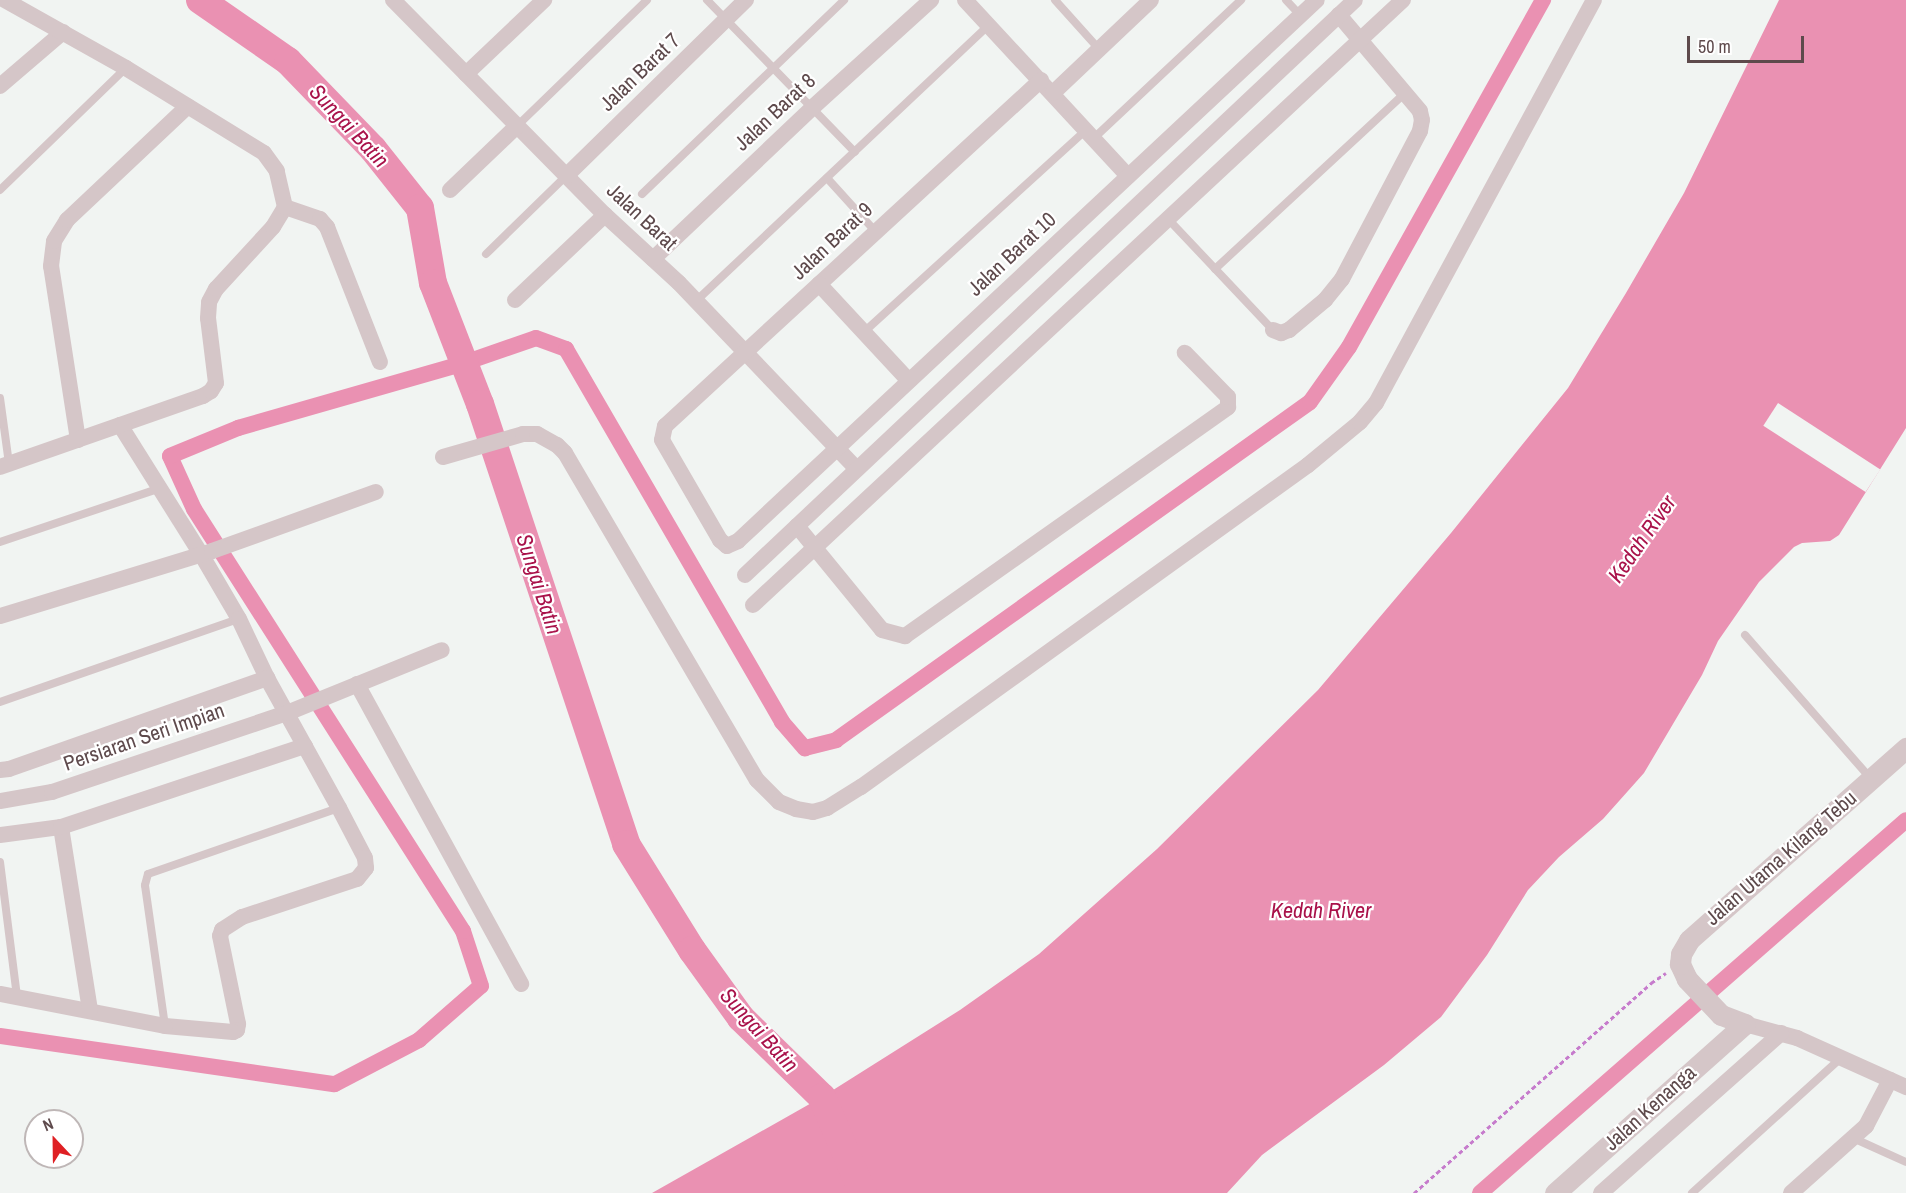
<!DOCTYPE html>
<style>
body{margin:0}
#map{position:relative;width:1906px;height:1193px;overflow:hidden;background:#f1f4f2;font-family:"Archivo Narrow",sans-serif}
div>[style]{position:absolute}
.water>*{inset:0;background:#ea91b2}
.pier>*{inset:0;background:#f1f4f2;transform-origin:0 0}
.canal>*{height:16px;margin:-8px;padding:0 8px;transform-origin:8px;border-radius:8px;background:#ea91b2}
.river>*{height:28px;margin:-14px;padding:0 14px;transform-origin:14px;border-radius:14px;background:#ea91b2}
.path>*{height:3px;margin-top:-1.5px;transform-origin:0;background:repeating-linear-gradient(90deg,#c67bcc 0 4.5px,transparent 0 7.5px)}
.service>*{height:8px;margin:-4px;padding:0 4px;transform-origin:4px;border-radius:4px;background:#d5c6c8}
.minor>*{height:16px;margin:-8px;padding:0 8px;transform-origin:8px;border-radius:8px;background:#d5c6c8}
.tertiary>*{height:21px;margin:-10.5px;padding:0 10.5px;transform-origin:10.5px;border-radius:10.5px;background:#d5c6c8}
span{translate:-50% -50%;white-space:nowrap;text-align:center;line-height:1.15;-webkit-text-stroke:4.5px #fff;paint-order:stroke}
.street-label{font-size:21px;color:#5e4a4c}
.water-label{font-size:22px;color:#a9124a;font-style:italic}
.north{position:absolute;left:24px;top:1109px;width:60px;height:60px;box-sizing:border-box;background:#fff;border:2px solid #bfb7b7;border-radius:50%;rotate:338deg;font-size:16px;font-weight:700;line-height:24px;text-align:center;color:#5e4a4c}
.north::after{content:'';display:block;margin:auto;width:21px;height:27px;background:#df2024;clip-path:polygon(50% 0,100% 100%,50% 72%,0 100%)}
.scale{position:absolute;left:1687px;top:36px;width:117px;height:27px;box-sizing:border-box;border:3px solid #5e4a4c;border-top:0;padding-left:8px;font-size:18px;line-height:21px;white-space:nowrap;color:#5e4a4c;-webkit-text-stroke:4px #fff;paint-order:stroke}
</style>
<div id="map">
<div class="water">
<div style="clip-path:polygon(1779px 0,1906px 0,1906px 428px,1839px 535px,1830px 541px,1802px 543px,1794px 547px,1759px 582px,1718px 641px,1702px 675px,1644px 773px,1603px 819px,1559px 857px,1528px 890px,1487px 955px,1441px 1017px,1384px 1065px,1262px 1155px,1227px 1193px,652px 1193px,822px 1097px,960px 1010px,1039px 954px,1157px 849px,1318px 690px,1451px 533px,1568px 388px,1626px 293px,1684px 193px)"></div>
</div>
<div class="pier">
<div style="left:1778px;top:403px;width:122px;height:27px;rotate:33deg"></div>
</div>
<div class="canal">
<div style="left:0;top:1036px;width:338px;rotate:8.2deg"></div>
<div style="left:335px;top:1084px;width:95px;rotate:-27.6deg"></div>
<div style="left:419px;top:1040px;width:82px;rotate:-41.1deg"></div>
<div style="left:481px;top:986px;width:58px;rotate:-108.1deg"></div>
<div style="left:463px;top:931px;width:500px;rotate:-122.52deg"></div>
<div style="left:194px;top:509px;width:58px;rotate:-114.4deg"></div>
<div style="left:170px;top:456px;width:74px;rotate:-22.4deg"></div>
<div style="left:238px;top:428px;width:235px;rotate:-16deg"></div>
<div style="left:464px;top:363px;width:76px;rotate:-19.1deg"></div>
<div style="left:536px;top:338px;width:32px;rotate:20deg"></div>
<div style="left:566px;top:349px;width:431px;rotate:59.9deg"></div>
<div style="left:782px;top:722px;width:35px;rotate:49deg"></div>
<div style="left:805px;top:748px;width:32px;rotate:-14deg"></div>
<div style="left:836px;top:740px;width:582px;rotate:-35.49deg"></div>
<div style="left:1310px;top:402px;width:67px;rotate:-54.7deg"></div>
<div style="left:1349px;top:347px;width:398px;rotate:-60.8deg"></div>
<div style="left:1480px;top:1193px;width:566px;rotate:-41.2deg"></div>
</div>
<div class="river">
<div style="left:200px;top:0;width:107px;rotate:34.7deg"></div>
<div style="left:288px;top:61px;width:122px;rotate:46deg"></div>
<div style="left:373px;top:149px;width:75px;rotate:51.5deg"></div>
<div style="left:420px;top:208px;width:76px;rotate:80.2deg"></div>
<div style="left:433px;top:283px;width:130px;rotate:68.8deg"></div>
<div style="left:480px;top:404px;width:464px;rotate:71.6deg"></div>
<div style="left:626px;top:844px;width:125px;rotate:58.1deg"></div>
<div style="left:692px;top:950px;width:84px;rotate:54.2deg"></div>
<div style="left:741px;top:1018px;width:113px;rotate:44.3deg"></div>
<div style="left:822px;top:1097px;width:104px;rotate:66.9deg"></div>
</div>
<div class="path">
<div style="left:1414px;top:1193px;width:317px;rotate:-41.5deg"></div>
<div style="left:1651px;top:983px;width:18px;rotate:-34deg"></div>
</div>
<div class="service">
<div style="left:707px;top:0;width:212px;rotate:45.8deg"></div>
<div style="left:1055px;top:0;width:66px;rotate:48.1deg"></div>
<div style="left:1286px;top:0;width:21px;rotate:47deg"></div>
<div style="left:517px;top:126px;width:181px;rotate:-44.1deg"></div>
<div style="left:1094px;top:138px;width:202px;rotate:-43.2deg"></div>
<div style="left:827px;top:178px;width:73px;rotate:47.8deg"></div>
<div style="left:0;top:190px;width:175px;rotate:-44.1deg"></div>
<div style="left:642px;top:194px;width:280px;rotate:-43.8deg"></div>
<div style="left:1168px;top:219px;width:153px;rotate:46.6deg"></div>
<div style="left:486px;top:254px;width:112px;rotate:-44.3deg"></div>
<div style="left:1215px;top:269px;width:259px;rotate:-42.8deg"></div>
<div style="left:696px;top:301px;width:403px;rotate:-43.3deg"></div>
<div style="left:864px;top:332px;width:300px;rotate:-42.3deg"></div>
<div style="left:0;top:398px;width:67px;rotate:82.2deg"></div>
<div style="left:0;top:542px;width:169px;rotate:-18.6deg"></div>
<div style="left:1745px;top:635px;width:190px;rotate:48.8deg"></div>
<div style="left:0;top:702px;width:253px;rotate:-19.2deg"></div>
<div style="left:0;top:862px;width:135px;rotate:82.8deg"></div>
<div style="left:165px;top:1026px;width:142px;rotate:-98.1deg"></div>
<div style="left:145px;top:885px;width:11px;rotate:-75deg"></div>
<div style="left:148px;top:874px;width:202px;rotate:-19.1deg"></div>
<div style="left:1853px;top:1138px;width:58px;rotate:24.4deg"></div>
<div style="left:1692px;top:1193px;width:201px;rotate:-42.2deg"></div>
</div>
<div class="minor">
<div style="left:393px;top:0;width:302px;rotate:45.4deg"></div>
<div style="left:605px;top:215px;width:100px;rotate:42.6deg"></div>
<div style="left:679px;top:283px;width:257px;rotate:46.3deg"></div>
<div style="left:965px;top:0;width:240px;rotate:47.2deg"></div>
<div style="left:466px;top:74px;width:108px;rotate:-43.5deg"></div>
<div style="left:1041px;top:80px;width:511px;rotate:137.38deg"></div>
<div style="left:665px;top:426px;width:14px;rotate:102deg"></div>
<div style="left:662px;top:440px;width:116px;rotate:59.9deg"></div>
<div style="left:720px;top:540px;width:9px;rotate:41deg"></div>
<div style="left:727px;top:546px;width:12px;rotate:-24deg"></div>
<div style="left:738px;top:541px;width:792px;rotate:-43.06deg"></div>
<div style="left:0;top:86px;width:83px;rotate:-40.6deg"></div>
<div style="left:1053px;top:93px;width:135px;rotate:-43.5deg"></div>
<div style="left:566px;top:176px;width:252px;rotate:-44.4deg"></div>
<div style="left:450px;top:190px;width:93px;rotate:-43.7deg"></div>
<div style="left:285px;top:207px;width:37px;rotate:19deg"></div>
<div style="left:320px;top:219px;width:11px;rotate:49deg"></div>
<div style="left:327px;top:227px;width:145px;rotate:68.6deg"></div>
<div style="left:653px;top:259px;width:219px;rotate:-43.5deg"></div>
<div style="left:812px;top:108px;width:161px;rotate:-42.2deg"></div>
<div style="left:819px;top:284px;width:132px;rotate:47.1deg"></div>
<div style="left:515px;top:300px;width:124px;rotate:-43.4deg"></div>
<div style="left:1273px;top:330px;width:9px;rotate:21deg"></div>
<div style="left:1281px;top:333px;width:9px;rotate:-21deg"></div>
<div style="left:1289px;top:330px;width:47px;rotate:-39.8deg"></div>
<div style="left:1325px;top:300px;width:27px;rotate:-51deg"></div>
<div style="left:1342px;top:279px;width:167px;rotate:-62.2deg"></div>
<div style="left:1420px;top:131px;width:11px;rotate:-80deg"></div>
<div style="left:1422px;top:120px;width:9px;rotate:-103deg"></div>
<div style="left:1420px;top:111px;width:126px;rotate:-130.2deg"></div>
<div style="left:120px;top:425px;width:152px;rotate:57.9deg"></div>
<div style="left:201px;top:554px;width:75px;rotate:59.7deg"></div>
<div style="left:239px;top:619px;width:65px;rotate:64.6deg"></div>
<div style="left:78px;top:440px;width:176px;rotate:-98.8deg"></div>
<div style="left:51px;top:266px;width:25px;rotate:-83deg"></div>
<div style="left:54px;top:241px;width:25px;rotate:-58deg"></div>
<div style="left:67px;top:220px;width:166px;rotate:-43.3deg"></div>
<div style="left:443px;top:457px;width:83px;rotate:-16deg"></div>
<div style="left:523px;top:434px;width:14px"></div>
<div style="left:537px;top:434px;width:23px;rotate:29deg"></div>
<div style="left:557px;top:445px;width:11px;rotate:45deg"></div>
<div style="left:565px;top:453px;width:379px;rotate:59.6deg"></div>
<div style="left:757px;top:780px;width:31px;rotate:45deg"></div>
<div style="left:779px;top:802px;width:18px;rotate:22deg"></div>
<div style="left:796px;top:809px;width:17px;rotate:10deg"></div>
<div style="left:813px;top:812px;width:15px;rotate:-16deg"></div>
<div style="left:827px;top:808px;width:40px;rotate:-32deg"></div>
<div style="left:861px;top:787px;width:551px;rotate:-35.77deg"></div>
<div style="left:1308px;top:465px;width:67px;rotate:-39.6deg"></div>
<div style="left:1360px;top:422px;width:25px;rotate:-50deg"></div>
<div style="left:1376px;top:403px;width:458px;rotate:-61.6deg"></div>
<div style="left:0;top:467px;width:215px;rotate:-19.3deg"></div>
<div style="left:203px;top:396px;width:9px;rotate:-32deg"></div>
<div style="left:211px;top:391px;width:9px;rotate:-58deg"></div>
<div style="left:216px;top:383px;width:65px;rotate:-97deg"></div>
<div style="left:208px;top:318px;width:16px;rotate:-86deg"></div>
<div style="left:209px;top:302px;width:15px;rotate:-62deg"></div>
<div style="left:216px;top:289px;width:84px;rotate:-47.4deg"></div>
<div style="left:273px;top:227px;width:23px;rotate:-59deg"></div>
<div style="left:285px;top:207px;width:37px;rotate:-103deg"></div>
<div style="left:277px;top:171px;width:22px;rotate:-126deg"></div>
<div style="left:264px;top:153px;width:162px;rotate:-148.4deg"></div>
<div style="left:126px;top:68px;width:139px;rotate:-150.7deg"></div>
<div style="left:797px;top:526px;width:134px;rotate:50.7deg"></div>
<div style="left:882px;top:630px;width:24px;rotate:15deg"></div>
<div style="left:905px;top:636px;width:396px;rotate:-35.3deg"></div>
<div style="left:1228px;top:407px;width:10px;rotate:-90deg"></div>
<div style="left:1228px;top:397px;width:62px;rotate:-134.3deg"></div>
<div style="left:745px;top:575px;width:838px;rotate:-43.31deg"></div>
<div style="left:753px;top:605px;width:888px;rotate:-42.95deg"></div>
<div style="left:0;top:616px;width:222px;rotate:-17deg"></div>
<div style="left:212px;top:551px;width:174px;rotate:-19.8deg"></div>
<div style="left:357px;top:684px;width:342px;rotate:61.3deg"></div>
<div style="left:0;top:770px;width:9px;rotate:-6deg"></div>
<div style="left:9px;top:769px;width:274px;rotate:-19.4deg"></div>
<div style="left:267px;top:678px;width:149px;rotate:61deg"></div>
<div style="left:339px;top:808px;width:56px;rotate:62.5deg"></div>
<div style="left:365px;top:858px;width:10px;rotate:84deg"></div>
<div style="left:366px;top:868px;width:14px;rotate:129deg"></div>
<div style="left:357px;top:879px;width:121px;rotate:161.7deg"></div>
<div style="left:242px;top:917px;width:24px;rotate:147deg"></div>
<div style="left:222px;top:930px;width:6px;rotate:108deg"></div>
<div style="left:220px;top:936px;width:90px;rotate:78.4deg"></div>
<div style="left:238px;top:1024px;width:6px;rotate:99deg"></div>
<div style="left:237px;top:1030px;width:4px;rotate:153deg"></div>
<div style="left:233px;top:1032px;width:68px;rotate:-175deg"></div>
<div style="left:165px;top:1026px;width:168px;rotate:-169deg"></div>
<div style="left:0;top:801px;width:53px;rotate:-9.8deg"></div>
<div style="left:52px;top:792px;width:248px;rotate:-18.6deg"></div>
<div style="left:287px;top:713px;width:167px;rotate:-22.1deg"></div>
<div style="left:61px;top:827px;width:185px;rotate:81deg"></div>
<div style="left:0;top:835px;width:62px;rotate:-7.5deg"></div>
<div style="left:61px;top:827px;width:257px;rotate:-18.4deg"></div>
<div style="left:1745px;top:1024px;width:54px;rotate:15.1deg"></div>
<div style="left:1797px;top:1038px;width:120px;rotate:24.2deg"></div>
<div style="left:1601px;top:1193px;width:241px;rotate:-41.6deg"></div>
<div style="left:1791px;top:1193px;width:101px;rotate:-41.8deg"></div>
<div style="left:1866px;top:1126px;width:52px;rotate:-62.4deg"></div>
</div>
<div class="tertiary">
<div style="left:1745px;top:1024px;width:26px;rotate:-159deg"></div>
<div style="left:1721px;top:1015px;width:50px;rotate:-133.4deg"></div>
<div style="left:1687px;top:979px;width:17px;rotate:-115deg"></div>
<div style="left:1680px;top:964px;width:10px;rotate:-84deg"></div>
<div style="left:1681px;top:954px;width:16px;rotate:-60deg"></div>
<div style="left:1689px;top:940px;width:290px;rotate:-41.5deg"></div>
<div style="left:1555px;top:1193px;width:254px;rotate:-41.7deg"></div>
</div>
<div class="street-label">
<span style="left:640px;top:72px;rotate:-44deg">Jalan Barat 7</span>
<span style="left:775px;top:112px;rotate:-43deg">Jalan Barat 8</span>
<span style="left:642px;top:217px;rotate:43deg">Jalan Barat</span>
<span style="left:832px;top:241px;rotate:-43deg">Jalan Barat 9</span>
<span style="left:1012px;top:254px;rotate:-43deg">Jalan Barat 10</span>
<span style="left:144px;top:737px;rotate:-19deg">Persiaran Seri Impian</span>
<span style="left:1781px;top:858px;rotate:-41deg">Jalan Utama Kilang Tebu</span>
<span style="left:1650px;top:1108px;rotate:-42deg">Jalan Kenanga</span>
</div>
<div class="water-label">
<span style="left:349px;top:126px;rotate:47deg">Sungai Batin</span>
<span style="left:1642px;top:539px;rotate:-55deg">Kedah River</span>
<span style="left:539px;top:584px;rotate:72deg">Sungai Batin</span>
<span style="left:1321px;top:911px">Kedah River</span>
<span style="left:759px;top:1030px;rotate:48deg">Sungai Batin</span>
</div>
<div class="north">N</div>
<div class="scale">50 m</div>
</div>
